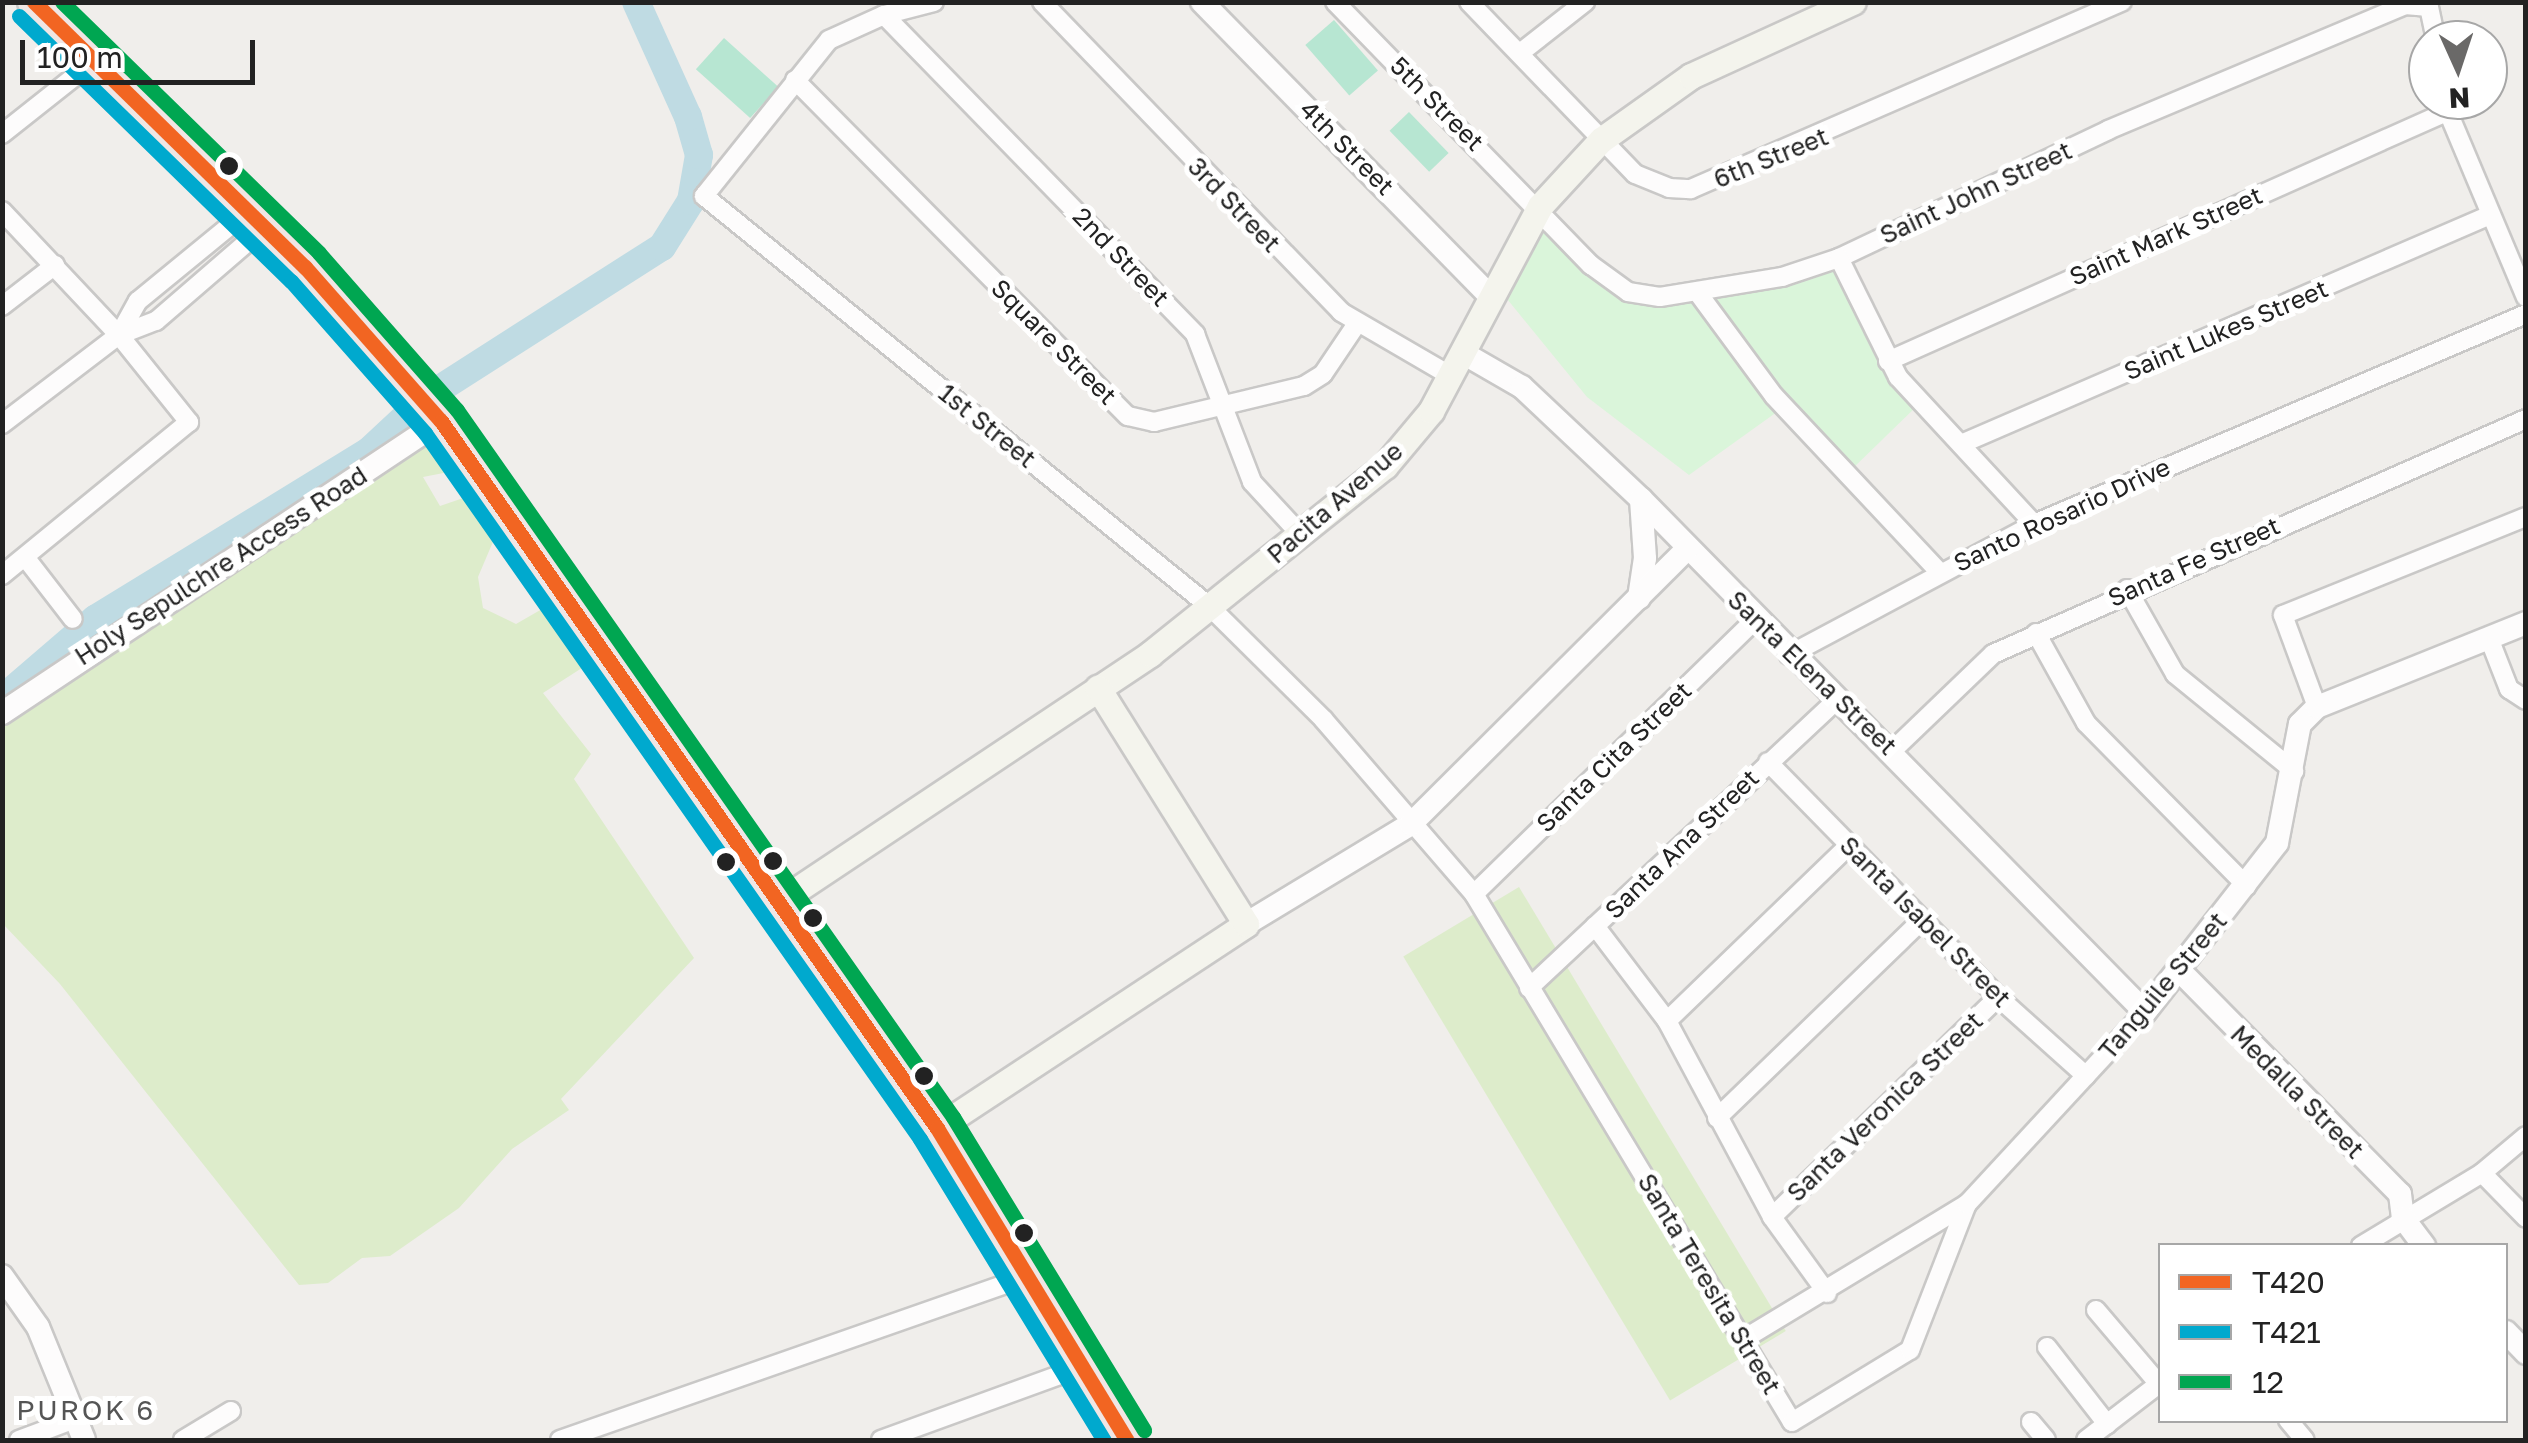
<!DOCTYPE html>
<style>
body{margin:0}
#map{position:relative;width:2528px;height:1443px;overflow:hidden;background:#f0eeeb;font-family:"Golos Text",sans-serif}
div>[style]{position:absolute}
.grass>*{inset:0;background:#ddeccb;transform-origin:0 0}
.park>*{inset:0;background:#daf5da}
.pitch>*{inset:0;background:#b7e6d2;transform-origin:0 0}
.river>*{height:28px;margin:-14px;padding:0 14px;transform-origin:14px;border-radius:14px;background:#bfdbe3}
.roads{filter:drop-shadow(2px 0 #c9c8c7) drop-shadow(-2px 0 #c9c8c7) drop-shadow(0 2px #c9c8c7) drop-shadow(0 -2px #c9c8c7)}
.minor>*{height:18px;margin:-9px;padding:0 9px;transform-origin:9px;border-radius:9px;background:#fdfcfc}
.tertiary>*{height:22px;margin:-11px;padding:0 11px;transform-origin:11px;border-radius:11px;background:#fdfcfc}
.secondary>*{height:25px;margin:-12.5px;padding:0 12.5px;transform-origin:12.5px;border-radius:12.5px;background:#f4f4ed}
.trunk>*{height:30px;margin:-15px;padding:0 15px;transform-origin:15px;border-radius:15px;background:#f0e6e4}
.bus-1>*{height:15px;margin:-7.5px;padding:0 7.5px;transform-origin:7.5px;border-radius:7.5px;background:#f26522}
.bus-2>*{height:15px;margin:-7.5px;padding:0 7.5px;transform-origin:7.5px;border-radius:7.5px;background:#00a9ce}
.bus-3>*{height:15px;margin:-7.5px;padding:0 7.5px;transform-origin:7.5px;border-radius:7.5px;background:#00a651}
.dots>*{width:28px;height:28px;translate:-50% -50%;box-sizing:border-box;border:5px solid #fff;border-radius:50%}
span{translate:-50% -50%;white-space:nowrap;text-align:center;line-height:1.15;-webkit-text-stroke:10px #fff;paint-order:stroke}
.street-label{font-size:25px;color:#222}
.neighbourhood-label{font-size:28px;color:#555;letter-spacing:2.5px}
.frame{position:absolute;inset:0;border:5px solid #222;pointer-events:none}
.legend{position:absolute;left:2158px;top:1243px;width:350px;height:180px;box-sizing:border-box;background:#fff;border:2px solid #a7a7a7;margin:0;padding:12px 18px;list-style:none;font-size:30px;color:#222}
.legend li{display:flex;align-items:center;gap:20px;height:50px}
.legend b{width:50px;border:2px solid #a7a7a7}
.north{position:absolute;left:2408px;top:20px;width:100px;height:100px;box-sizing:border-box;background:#fff;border:2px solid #a7a7a7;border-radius:50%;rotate:177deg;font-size:28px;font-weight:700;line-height:40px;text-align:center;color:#222}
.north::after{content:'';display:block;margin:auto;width:35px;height:45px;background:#6a6968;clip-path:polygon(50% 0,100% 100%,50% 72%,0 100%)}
.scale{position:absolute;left:20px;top:40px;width:235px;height:45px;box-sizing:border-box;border:5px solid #222;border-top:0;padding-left:12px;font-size:30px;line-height:35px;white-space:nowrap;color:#222;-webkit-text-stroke:8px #fff;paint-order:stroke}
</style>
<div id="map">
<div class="grass">
<div style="clip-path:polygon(418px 420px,464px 469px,423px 477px,440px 506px,472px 495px,495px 537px,478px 577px,483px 608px,516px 624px,549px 605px,585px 666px,543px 693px,591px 754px,574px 779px,694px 958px,561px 1099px,569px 1110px,512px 1149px,459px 1208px,390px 1256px,362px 1258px,328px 1283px,299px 1285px,60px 984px,3px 924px,3px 699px,285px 509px,368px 468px)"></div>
<div style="left:1519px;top:887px;width:518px;height:135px;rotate:59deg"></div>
</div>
<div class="park">
<div style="clip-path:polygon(1542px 209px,1628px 294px,1698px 293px,1781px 409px,1689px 475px,1587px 397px,1503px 294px)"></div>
<div style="clip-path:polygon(1837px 266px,1920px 403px,1848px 473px,1702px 295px)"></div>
</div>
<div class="pitch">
<div style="left:1334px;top:20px;width:67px;height:38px;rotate:49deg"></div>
<div style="left:724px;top:38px;width:73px;height:42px;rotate:42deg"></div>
<div style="left:1409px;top:112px;width:57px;height:27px;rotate:46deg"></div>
</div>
<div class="river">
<div style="left:2px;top:699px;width:123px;rotate:-40.7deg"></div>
<div style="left:95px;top:619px;width:321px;rotate:-31.5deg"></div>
<div style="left:369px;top:451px;width:79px;rotate:-43deg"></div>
<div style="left:427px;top:397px;width:279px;rotate:-32.6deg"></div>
<div style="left:662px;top:247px;width:54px;rotate:-57.8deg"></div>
<div style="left:691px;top:201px;width:47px;rotate:-80.1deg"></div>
<div style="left:699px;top:155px;width:40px;rotate:-106deg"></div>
<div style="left:688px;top:117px;width:126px;rotate:-114.3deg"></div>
</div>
<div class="roads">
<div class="minor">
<div style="left:934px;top:2px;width:52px;rotate:165.4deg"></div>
<div style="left:884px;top:15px;width:60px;rotate:155.6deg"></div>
<div style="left:829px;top:40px;width:200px;rotate:128.7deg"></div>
<div style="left:704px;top:196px;width:650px;rotate:39.07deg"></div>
<div style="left:1209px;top:606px;width:161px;rotate:44.7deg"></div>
<div style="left:1323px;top:719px;width:231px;rotate:49.2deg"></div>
<div style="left:1474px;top:894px;width:616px;rotate:58.94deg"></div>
<div style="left:1792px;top:1422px;width:138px;rotate:-31.4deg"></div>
<div style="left:1910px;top:1350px;width:157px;rotate:-68.7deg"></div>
<div style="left:1042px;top:2px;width:431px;rotate:46deg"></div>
<div style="left:1341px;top:312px;width:127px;rotate:30.2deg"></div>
<div style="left:1335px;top:2px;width:367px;rotate:45.8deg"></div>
<div style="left:1591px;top:265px;width:46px;rotate:36.1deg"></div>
<div style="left:1628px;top:292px;width:32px;rotate:9deg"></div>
<div style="left:1660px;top:297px;width:124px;rotate:-9.3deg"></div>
<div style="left:1782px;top:277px;width:60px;rotate:-18.4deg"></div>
<div style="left:1839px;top:258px;width:298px;rotate:-25.4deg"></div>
<div style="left:2108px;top:130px;width:322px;rotate:-22.8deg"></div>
<div style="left:2405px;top:5px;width:24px;rotate:5deg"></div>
<div style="left:2429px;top:7px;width:34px;rotate:78deg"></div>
<div style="left:1469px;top:2px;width:239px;rotate:46deg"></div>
<div style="left:1635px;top:174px;width:37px;rotate:22deg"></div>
<div style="left:1669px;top:188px;width:22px;rotate:3deg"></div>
<div style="left:1691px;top:189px;width:470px;rotate:-23.5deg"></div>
<div style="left:884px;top:15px;width:446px;rotate:45.7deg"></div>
<div style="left:1195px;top:334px;width:159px;rotate:68.9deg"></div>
<div style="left:1252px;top:482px;width:72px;rotate:47.2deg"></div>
<div style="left:1520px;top:53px;width:83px;rotate:-38.1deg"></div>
<div style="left:795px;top:80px;width:473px;rotate:45.3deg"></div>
<div style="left:1128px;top:416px;width:27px;rotate:13deg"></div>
<div style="left:1154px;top:422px;width:154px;rotate:-13.5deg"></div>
<div style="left:1304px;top:386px;width:22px;rotate:-32deg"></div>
<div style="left:1323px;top:374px;width:59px;rotate:-56deg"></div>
<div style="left:2443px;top:100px;width:214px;rotate:67.2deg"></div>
<div style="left:2px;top:134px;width:116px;rotate:-38.4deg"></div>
<div style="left:2px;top:211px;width:170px;rotate:46.7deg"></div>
<div style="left:119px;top:335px;width:112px;rotate:51.2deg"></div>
<div style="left:189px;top:422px;width:242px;rotate:140.7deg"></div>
<div style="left:1839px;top:258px;width:133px;rotate:63.6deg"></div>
<div style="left:1898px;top:377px;width:200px;rotate:47.2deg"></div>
<div style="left:1698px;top:293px;width:128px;rotate:53.6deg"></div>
<div style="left:1774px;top:396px;width:241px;rotate:46.8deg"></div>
<div style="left:2px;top:306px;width:67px;rotate:-37.7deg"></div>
<div style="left:119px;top:335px;width:39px;rotate:-61deg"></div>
<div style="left:138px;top:301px;width:142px;rotate:-39.3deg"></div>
<div style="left:1888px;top:361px;width:609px;rotate:-24.04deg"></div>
<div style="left:2px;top:424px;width:147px;rotate:-37.3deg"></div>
<div style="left:119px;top:335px;width:40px;rotate:-21deg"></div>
<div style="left:156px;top:321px;width:144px;rotate:-40.8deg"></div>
<div style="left:1961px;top:444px;width:576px;rotate:-23.41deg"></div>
<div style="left:25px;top:557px;width:78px;rotate:52.3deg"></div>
<div style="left:2127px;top:589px;width:98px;rotate:60.5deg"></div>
<div style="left:2175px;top:674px;width:154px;rotate:39.2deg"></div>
<div style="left:2036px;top:633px;width:103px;rotate:60.9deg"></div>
<div style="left:2086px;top:723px;width:229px;rotate:45.4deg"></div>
<div style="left:2489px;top:638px;width:55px;rotate:68.6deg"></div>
<div style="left:2509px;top:689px;width:20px;rotate:33deg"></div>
<div style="left:1789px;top:655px;width:278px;rotate:-28.1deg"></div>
<div style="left:2034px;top:524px;width:535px;rotate:-23.11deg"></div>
<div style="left:2317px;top:707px;width:98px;rotate:-110.3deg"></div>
<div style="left:2283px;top:615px;width:262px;rotate:-22deg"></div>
<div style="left:1892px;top:751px;width:140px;rotate:-43.8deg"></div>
<div style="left:1993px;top:654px;width:583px;rotate:-23.79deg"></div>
<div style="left:1768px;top:762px;width:329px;rotate:45.6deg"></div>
<div style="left:1998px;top:997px;width:118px;rotate:41.9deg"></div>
<div style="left:1474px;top:894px;width:392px;rotate:-44.3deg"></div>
<div style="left:1595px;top:926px;width:119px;rotate:52.8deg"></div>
<div style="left:1667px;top:1021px;width:222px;rotate:61.8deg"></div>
<div style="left:1772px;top:1217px;width:94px;rotate:54.1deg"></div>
<div style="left:1529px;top:988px;width:420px;rotate:-43.1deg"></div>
<div style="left:1667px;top:1021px;width:252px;rotate:-44deg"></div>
<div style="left:1717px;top:1118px;width:284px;rotate:-44deg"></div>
<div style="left:2482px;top:1173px;width:63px;rotate:45.6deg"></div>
<div style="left:1772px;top:1217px;width:315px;rotate:-44.2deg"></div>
<div style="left:2361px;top:1246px;width:141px;rotate:-31.1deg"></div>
<div style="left:2482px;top:1173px;width:57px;rotate:-40.1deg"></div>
<div style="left:2096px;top:1310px;width:97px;rotate:49.6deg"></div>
<div style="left:1744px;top:1339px;width:261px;rotate:-31.2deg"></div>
<div style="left:1967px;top:1204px;width:262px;rotate:-47.2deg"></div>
<div style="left:2047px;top:1347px;width:98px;rotate:52.1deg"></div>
<div style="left:2288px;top:1420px;width:26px;rotate:50deg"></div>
<div style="left:2031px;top:1422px;width:23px;rotate:50deg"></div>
<div style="left:19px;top:1440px;width:60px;rotate:-20.6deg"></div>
<div style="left:183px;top:1440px;width:56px;rotate:-31.1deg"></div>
<div style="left:560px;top:1440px;width:498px;rotate:-19.3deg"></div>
<div style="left:881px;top:1440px;width:214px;rotate:-20deg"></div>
<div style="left:2086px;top:1440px;width:93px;rotate:-37.6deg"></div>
</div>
<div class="tertiary">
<div style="left:1202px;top:2px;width:410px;rotate:45.6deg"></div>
<div style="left:1463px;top:353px;width:68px;rotate:30deg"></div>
<div style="left:1522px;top:387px;width:163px;rotate:43.3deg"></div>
<div style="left:1641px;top:499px;width:719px;rotate:45.51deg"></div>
<div style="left:2145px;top:1012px;width:214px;rotate:-52deg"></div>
<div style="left:2277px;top:843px;width:121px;rotate:-79.1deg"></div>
<div style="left:2300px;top:724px;width:24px;rotate:-45deg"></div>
<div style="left:2317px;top:707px;width:225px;rotate:-21.9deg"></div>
<div style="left:1639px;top:598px;width:40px;rotate:-81.5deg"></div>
<div style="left:1645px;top:558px;width:59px;rotate:-93.9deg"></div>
<div style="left:2px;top:713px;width:527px;rotate:-33.63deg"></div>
<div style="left:1246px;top:924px;width:193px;rotate:-31.2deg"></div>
<div style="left:1411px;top:824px;width:391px;rotate:-44.9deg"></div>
<div style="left:2180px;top:971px;width:313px;rotate:45.4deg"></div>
<div style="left:2400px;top:1194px;width:24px;rotate:83deg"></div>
<div style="left:2403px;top:1218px;width:35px;rotate:53deg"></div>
<div style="left:2px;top:1276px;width:62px;rotate:54.8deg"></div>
<div style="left:38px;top:1327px;width:122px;rotate:67.8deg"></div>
<div style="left:2506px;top:1332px;width:29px;rotate:46deg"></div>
</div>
<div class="secondary">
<div style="left:780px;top:901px;width:445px;rotate:-33.7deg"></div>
<div style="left:1150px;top:654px;width:301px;rotate:-38.7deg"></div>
<div style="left:1385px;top:466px;width:72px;rotate:-50.1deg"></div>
<div style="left:1431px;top:411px;width:232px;rotate:-62deg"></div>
<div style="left:1540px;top:206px;width:90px;rotate:-47.3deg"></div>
<div style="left:1601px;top:140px;width:110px;rotate:-35.4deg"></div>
<div style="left:1691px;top:76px;width:178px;rotate:-24.6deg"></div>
<div style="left:937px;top:1128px;width:370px;rotate:-33.4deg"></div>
<div style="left:1246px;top:924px;width:279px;rotate:-122.1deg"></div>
</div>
<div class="trunk">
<div style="left:33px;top:2px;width:380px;rotate:44.3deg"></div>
<div style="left:305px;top:267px;width:205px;rotate:48.6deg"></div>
<div style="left:441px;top:421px;width:864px;rotate:54.95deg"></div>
<div style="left:937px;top:1128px;width:365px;rotate:58.7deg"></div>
</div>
</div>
<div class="bus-1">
<div style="left:34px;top:2px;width:379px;rotate:44.4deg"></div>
<div style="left:305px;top:267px;width:205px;rotate:48.6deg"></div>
<div style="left:441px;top:421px;width:864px;rotate:54.95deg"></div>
<div style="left:937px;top:1128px;width:365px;rotate:58.7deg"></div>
</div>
<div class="bus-2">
<div style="left:19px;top:16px;width:380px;rotate:44.3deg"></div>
<div style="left:291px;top:281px;width:203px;rotate:48.6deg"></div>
<div style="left:425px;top:433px;width:862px;rotate:54.96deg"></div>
<div style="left:920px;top:1139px;width:353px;rotate:58.6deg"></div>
</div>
<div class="bus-3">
<div style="left:62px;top:2px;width:359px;rotate:44.3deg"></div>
<div style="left:319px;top:253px;width:209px;rotate:48.7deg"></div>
<div style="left:457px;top:410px;width:864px;rotate:54.95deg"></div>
<div style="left:953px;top:1117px;width:367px;rotate:58.6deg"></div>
</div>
<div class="dots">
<div style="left:229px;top:166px;background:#222"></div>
<div style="left:773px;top:861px;background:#222"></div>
<div style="left:726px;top:862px;background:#222"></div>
<div style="left:813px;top:918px;background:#222"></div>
<div style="left:924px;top:1076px;background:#222"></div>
<div style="left:1024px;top:1233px;background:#222"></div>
</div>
<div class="street-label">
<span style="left:1437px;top:104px;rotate:45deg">5th Street</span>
<span style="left:1347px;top:148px;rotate:45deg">4th Street</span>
<span style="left:1771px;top:158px;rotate:-22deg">6th Street</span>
<span style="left:1976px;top:193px;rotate:-25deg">Saint John Street</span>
<span style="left:1234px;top:205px;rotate:46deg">3rd Street</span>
<span style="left:2166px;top:236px;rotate:-24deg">Saint Mark Street</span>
<span style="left:1121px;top:257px;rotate:46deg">2nd Street</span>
<span style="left:2226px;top:330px;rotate:-23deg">Saint Lukes Street</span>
<span style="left:1054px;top:342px;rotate:45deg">Square Street</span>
<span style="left:987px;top:426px;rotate:39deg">1st Street</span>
<span style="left:1335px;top:503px;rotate:-41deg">Pacita Avenue</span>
<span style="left:2062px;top:515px;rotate:-25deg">Santo Rosario Drive</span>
<span style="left:2194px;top:562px;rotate:-24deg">Santa Fe Street</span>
<span style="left:221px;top:566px;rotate:-33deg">Holy Sepulchre Access Road</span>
<span style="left:1812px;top:673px;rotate:44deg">Santa Elena Street</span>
<span style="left:1614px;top:757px;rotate:-44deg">Santa Cita Street</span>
<span style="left:1682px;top:844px;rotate:-44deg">Santa Ana Street</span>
<span style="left:1925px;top:922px;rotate:45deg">Santa Isabel Street</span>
<span style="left:2163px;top:986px;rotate:-50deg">Tanguile Street</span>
<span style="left:2297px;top:1092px;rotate:45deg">Medalla Street</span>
<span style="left:1885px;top:1107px;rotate:-44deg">Santa Veronica Street</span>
<span style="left:1709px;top:1284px;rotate:59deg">Santa Teresita Street</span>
</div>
<div class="neighbourhood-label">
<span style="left:86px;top:1410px">PUROK 6</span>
</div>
<div class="frame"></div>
<ul class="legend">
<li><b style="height:12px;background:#f26522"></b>T420</li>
<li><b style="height:12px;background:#00a9ce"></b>T421</li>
<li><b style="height:12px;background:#00a651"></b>12</li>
</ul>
<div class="north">N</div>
<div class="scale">100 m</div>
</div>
